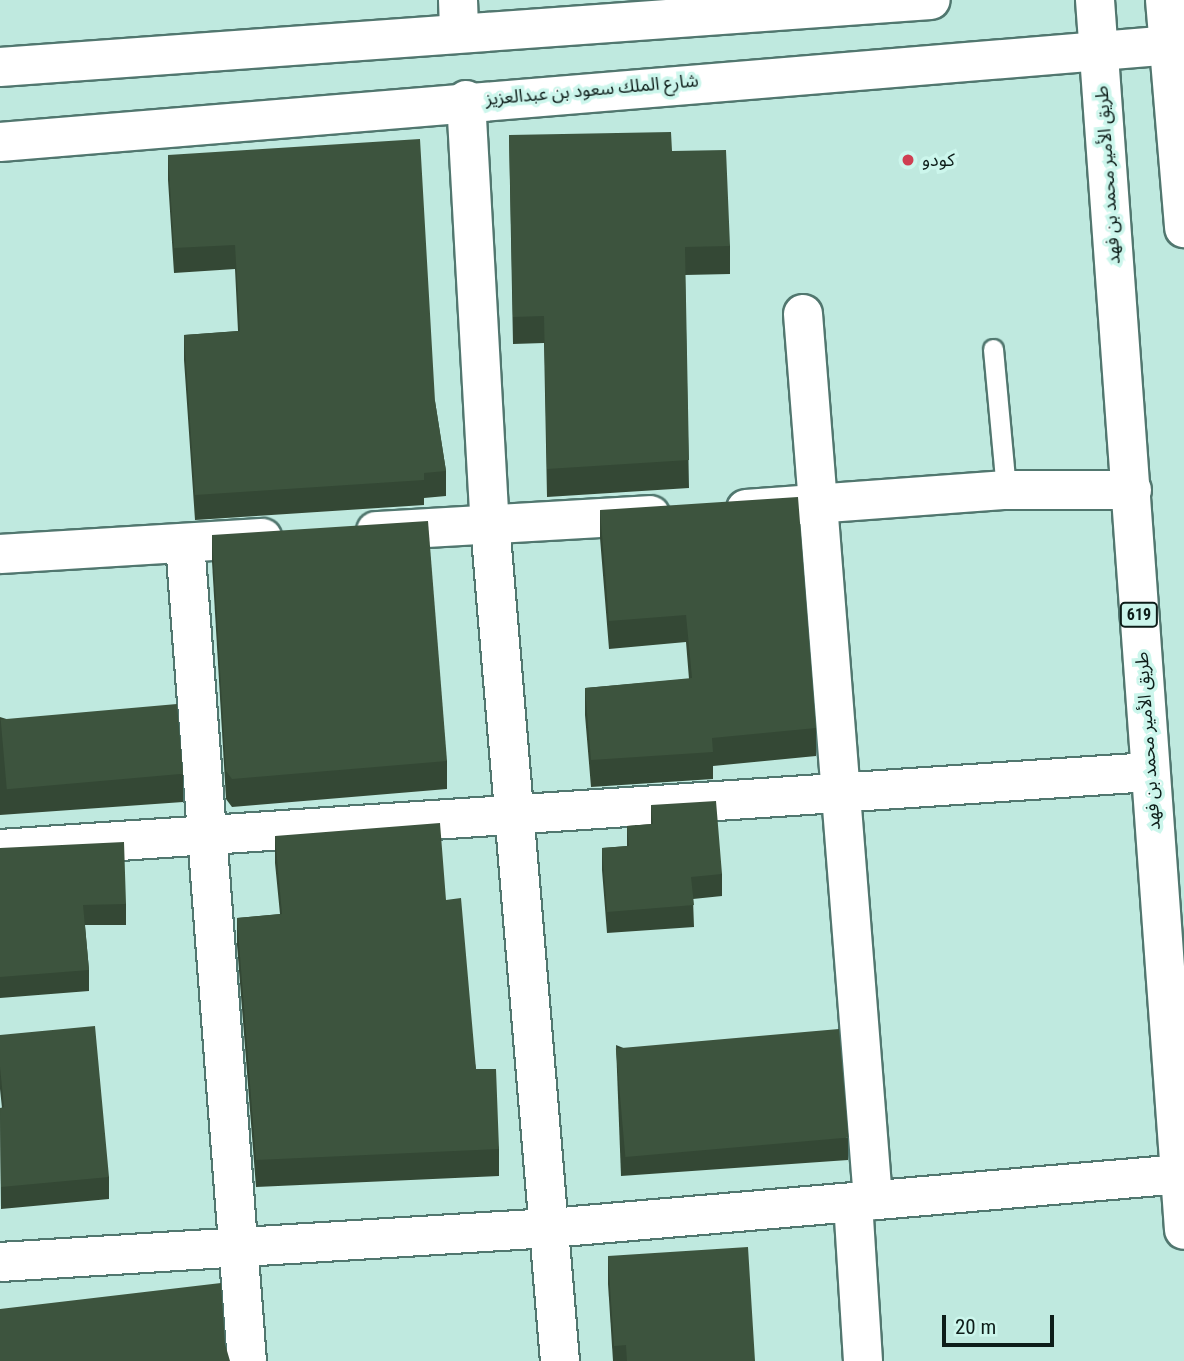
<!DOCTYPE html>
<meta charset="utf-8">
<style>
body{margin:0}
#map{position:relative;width:1184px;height:1361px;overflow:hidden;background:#bfe9df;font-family:"Roboto Condensed","Noto Sans Arabic",sans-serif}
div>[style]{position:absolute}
.roads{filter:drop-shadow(2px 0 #51776f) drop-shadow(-2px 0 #51776f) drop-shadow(0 2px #51776f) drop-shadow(0 -2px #51776f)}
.service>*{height:19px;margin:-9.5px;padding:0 9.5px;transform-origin:9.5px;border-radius:9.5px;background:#fff}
.minor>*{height:38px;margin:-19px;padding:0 19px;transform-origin:19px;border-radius:19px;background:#fff}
.primary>*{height:38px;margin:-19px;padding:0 19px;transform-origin:19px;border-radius:19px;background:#fff}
.motorway>*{height:38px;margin:-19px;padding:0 19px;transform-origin:19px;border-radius:19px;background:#fff}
.wall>*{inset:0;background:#344835}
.building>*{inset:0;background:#3d543e;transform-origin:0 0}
.dots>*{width:19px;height:19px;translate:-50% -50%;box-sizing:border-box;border:4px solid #ccf6ec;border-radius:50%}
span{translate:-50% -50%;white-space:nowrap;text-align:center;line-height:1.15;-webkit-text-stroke:7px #ccf6ec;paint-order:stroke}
.shield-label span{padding:2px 5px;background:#ccf6ec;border:2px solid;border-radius:5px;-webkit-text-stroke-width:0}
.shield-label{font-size:16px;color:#0d1d19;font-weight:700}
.street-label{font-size:18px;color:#0d1d19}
.poi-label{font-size:18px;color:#0d1d19}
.left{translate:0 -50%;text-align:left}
.scale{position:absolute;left:942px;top:1315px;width:112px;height:32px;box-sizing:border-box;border:4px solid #0d1d19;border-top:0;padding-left:9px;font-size:21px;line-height:24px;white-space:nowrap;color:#0d1d19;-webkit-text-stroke:5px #ccf6ec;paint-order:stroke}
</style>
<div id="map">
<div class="roads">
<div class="service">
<div style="left:993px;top:349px;width:142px;rotate:84.7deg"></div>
</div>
<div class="minor">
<div style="left:458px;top:0;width:33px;rotate:88deg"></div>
<div style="left:466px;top:100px;width:425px;rotate:86.8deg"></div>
<div style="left:490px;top:524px;width:840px;rotate:85.22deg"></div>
<div style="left:803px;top:314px;width:889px;rotate:85.48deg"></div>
<div style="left:746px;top:509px;width:261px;rotate:-4.2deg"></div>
<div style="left:1006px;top:490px;width:126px"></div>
<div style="left:376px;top:531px;width:275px;rotate:-3.3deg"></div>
<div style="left:185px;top:543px;width:820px;rotate:85.67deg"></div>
<div style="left:0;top:554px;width:263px;rotate:-3.5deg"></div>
<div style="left:0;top:849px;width:1152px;rotate:-3.83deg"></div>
<div style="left:853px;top:1202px;width:159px;rotate:86.4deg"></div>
<div style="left:0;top:1262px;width:551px;rotate:-3.54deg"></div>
<div style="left:550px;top:1228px;width:633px;rotate:-4.89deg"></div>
</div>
<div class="primary">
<div style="left:0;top:67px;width:933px;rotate:-4.12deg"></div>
<div style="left:0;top:142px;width:1188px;rotate:-4.73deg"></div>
</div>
<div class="motorway">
<div style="left:1095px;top:0;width:1233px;rotate:85.86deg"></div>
<div style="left:1165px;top:0;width:229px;rotate:85.2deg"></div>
</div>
</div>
<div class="wall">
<div style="clip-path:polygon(509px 135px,672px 151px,730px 246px,730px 274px,685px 275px,689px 488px,547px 497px,544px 343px,513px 344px)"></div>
<div style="clip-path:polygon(168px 155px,435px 401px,446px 471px,446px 496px,424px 498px,424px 505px,195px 520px,184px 360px,184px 335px,238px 331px,235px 269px,174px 273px,168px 180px)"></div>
<div style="clip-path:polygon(600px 510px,816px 728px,816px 756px,713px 766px,713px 779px,591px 787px,585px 715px,585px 688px,689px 679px,686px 642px,609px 649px,600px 538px)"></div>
<div style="clip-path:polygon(212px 535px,447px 761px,447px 789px,232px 807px,226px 799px,212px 562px)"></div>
<div style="clip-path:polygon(0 717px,183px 774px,183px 802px,0 815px)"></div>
<div style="clip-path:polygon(651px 805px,722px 874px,722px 896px,693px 899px,694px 927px,607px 933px,602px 870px,602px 848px,627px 846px,627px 826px,651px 824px)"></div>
<div style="clip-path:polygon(275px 836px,446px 900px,476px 1069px,499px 1149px,499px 1176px,256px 1187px,237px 945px,237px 918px,280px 914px,275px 863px)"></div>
<div style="clip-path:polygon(0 848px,126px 904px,126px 925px,85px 925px,89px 970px,89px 991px,0 998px)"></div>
<div style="clip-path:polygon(0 1035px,109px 1177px,109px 1199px,1px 1209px,0 1108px,2px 1108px,0 1089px)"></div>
<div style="clip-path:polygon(616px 1045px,848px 1138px,848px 1160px,621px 1176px)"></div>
<div style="clip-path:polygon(608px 1256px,755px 1361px,613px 1361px,608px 1284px)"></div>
</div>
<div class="building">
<div style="clip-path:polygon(671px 132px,672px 151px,726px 150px,730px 246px,685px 247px,689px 460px,547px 469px,544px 316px,513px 317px,509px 135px)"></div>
<div style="clip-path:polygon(420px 139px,435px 401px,446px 471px,424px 473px,424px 480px,195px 495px,184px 335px,240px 331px,235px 245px,174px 248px,168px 155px)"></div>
<div style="clip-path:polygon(798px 497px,816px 728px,712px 738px,713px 752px,591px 760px,585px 688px,692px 678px,686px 615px,609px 621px,600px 510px)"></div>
<div style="clip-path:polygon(428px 521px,447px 761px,232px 779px,226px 771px,212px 535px)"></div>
<div style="left:177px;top:704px;width:70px;height:177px;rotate:85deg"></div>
<div style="clip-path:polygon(716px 801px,722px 874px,691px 877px,694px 905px,607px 912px,602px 848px,629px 846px,627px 826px,653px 824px,651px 805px)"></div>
<div style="clip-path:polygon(440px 823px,446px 900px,461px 898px,476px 1069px,496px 1069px,499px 1149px,256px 1160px,237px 918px,282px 914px,275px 836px)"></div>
<div style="clip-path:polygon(124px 842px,126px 904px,83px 905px,89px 970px,0 977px,0 848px)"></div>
<div style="clip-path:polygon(95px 1026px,109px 1177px,1px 1187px,0 1108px,4px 1107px,0 1067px,0 1035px)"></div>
<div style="left:839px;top:1029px;width:109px;height:224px;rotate:85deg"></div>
<div style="clip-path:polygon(748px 1247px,755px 1361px,627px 1361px,626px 1345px,614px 1346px,608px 1256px)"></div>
<div style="clip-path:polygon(221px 1283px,225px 1344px,230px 1361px,0 1361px,0 1309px)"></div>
</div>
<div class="dots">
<div style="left:908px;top:160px;background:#cf3f52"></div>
</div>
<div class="shield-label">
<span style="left:1139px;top:615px">619</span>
</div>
<div class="street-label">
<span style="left:592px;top:90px;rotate:-5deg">شارع الملك سعود بن عبدالعزيز</span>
<span style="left:1108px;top:175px;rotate:-94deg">طريق الأمير محمد بن فهد</span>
<span style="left:1148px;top:741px;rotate:-94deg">طريق الأمير محمد بن فهد</span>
</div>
<div class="poi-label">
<span class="left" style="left:922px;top:160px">كودو</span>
</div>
<div class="scale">20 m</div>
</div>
